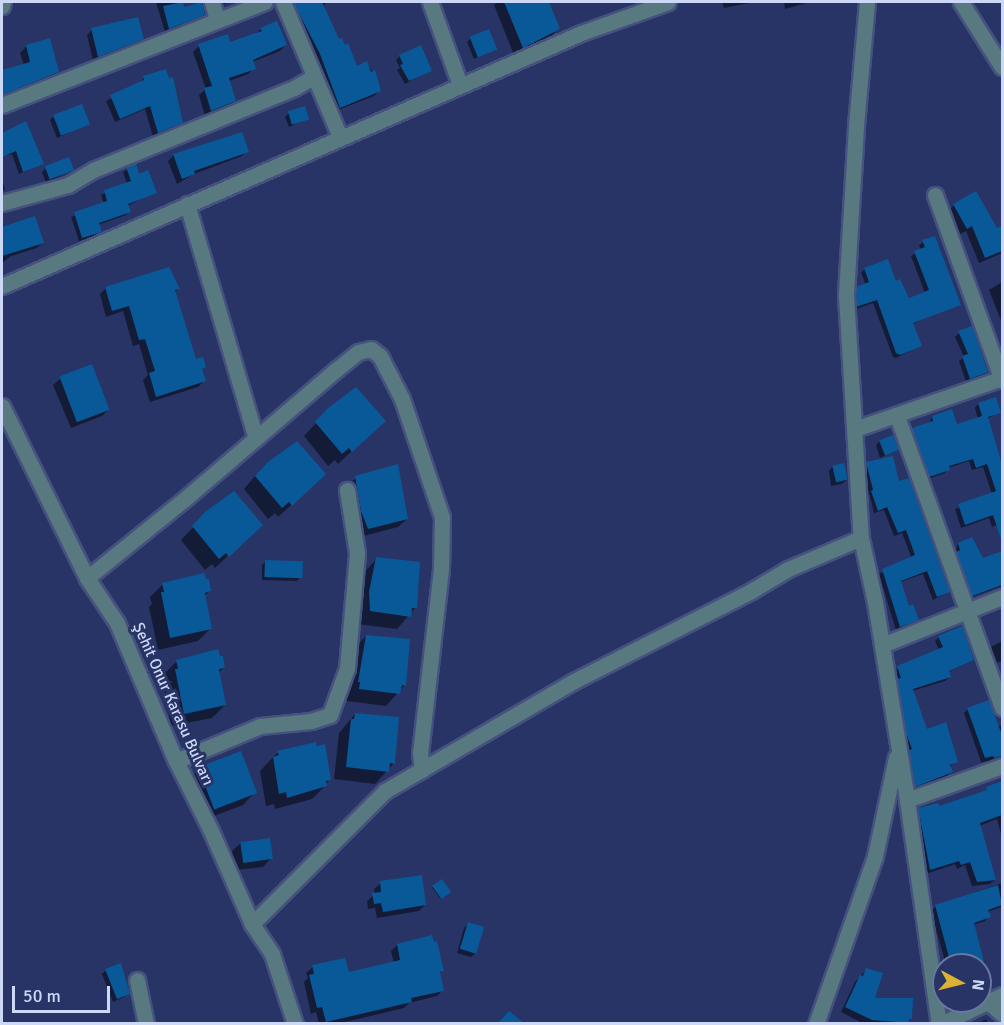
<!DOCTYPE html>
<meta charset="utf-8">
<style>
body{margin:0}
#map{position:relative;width:1004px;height:1025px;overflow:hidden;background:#273465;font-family:Signika,sans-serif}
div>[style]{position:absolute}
.shadow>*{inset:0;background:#0007;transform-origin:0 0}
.building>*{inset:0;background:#095999;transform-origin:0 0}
.roads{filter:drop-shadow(2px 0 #45527f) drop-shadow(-2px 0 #45527f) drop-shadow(0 2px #45527f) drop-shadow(0 -2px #45527f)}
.minor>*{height:15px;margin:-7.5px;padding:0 7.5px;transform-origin:7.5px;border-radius:7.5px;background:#57797f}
span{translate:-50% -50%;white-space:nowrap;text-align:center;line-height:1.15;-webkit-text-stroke:6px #273465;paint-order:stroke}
.street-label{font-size:16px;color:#cdd8f6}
.frame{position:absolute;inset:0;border:3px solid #cdd8f6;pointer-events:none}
.north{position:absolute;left:932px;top:953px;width:60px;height:60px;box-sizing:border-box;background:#273465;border:2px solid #69769f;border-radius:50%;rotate:97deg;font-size:16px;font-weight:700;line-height:24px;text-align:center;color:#cdd8f6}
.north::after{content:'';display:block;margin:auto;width:21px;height:27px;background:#dbb233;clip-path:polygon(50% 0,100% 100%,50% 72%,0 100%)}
.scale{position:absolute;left:12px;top:986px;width:98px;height:27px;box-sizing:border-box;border:3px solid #cdd8f6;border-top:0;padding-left:8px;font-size:18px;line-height:21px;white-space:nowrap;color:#cdd8f6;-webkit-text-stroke:4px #273465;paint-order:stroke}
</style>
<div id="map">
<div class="shadow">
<div style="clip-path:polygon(156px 2px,182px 2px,183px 9px,204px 14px,165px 32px)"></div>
<div style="clip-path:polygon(216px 2px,230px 2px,219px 6px)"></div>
<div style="clip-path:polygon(291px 2px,326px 2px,323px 8px,338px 41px,356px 68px,367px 63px,377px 80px,379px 91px,374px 96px,335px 111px,316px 59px,290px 8px)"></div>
<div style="clip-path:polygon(498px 2px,547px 2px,558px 29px,550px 37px,514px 55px,494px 5px)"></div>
<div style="clip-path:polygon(722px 2px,754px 2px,724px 8px)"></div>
<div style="clip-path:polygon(784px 2px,810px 2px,785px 9px)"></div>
<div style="clip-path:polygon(261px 29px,286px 45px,280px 51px,252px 62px,254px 68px,248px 74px,229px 81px,234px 101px,228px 107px,205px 116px,199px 95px,206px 89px,193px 52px,199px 46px,229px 44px,255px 35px)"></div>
<div style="clip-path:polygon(92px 30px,142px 38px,137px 44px,93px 61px,87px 35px)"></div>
<div style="clip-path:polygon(471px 38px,495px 48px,474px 59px,467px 42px)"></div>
<div style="clip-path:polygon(27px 46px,58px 72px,51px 78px,2px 97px,2px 72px,24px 65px,20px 53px)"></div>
<div style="clip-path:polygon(400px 56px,430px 70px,405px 84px,397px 70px,400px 68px,396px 60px)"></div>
<div style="clip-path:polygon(144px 77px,182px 122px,177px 127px,153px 137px,145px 109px,115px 122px,106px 101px,140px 84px)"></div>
<div style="clip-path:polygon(289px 113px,307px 119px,289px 127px,285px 117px)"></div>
<div style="clip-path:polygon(54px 116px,88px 124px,57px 138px,50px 120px)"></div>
<div style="clip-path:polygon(4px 133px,42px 164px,19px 174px,12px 154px,9px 155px,2px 139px)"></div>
<div style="clip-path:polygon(247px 151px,242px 156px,194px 174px,177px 184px,168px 161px,174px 155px)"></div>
<div style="clip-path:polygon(135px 165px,139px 176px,155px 192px,127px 206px,129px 211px,126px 215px,98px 225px,101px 231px,97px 235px,79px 241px,71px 217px,104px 204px,101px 195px,127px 184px,123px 172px)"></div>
<div style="clip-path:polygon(46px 168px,72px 170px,46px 183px,42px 172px)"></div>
<div style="clip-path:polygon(2px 180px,5px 189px,2px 192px)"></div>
<div style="clip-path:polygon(954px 205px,996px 230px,1002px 228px,1002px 253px,979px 263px,966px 231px,960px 234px,948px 211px)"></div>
<div style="clip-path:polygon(14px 225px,42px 243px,37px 248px,11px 256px,2px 263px,2px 228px)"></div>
<div style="clip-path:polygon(923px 242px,959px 304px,912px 324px,920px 346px,896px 358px,893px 357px,873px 303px,853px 310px,853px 292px,866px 285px,861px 273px,865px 269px,896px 283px,908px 300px,925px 293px,911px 256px,921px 250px,919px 245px)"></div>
<div style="clip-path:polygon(1002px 282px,1002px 323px,989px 290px)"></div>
<div style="clip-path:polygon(106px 288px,178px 289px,174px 293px,195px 361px,204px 381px,198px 387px,150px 402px,143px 380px,148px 375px,139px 344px,133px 346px,123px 311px,106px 317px,100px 294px)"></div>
<div style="clip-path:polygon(959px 333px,987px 372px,966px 382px,959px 361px,964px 357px,955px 337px)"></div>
<div style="clip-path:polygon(91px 366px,108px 410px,102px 416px,71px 428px,53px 385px,60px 379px)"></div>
<div style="clip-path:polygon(978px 404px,999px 412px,987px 419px,1002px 464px,1002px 523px,992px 527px,989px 518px,961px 528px,955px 509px,992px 494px,983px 467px,972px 470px,969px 461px,948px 468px,945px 473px,925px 480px,909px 433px,929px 424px,932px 417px,956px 425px,978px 419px,975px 408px)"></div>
<div style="clip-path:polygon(329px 409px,371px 433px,338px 464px,335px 460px,328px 466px,304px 436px)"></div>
<div style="clip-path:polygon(880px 441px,897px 450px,880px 458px,876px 445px)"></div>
<div style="clip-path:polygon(867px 464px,898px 483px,948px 592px,933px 600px,923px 574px,900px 582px,908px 608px,917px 619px,896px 630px,879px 574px,912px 559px,902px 533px,894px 536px,884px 510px,874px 513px,863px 468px)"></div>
<div style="clip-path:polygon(832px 467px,846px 480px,842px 484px,831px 486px,829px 471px)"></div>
<div style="clip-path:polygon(255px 476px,311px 487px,278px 517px,275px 513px,268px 519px,244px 489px)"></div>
<div style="clip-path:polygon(356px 478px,407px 519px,398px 527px,360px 537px,347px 486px)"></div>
<div style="clip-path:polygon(206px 514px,248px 537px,215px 568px,212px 564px,205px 570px,181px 540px)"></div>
<div style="clip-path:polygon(958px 544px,983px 560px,1000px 553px,1002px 586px,968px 598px,953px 557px)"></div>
<div style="clip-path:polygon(377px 559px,415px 608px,397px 629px,357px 624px,357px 606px,364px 572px)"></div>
<div style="clip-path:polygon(266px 561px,301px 577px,297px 581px,262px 580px,262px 565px)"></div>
<div style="clip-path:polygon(163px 584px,210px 591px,204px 596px,211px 628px,198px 641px,158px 650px,149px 607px,152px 604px,150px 597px)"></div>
<div style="clip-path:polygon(366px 636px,405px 685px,386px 706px,347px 701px,346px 694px,353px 649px)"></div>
<div style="clip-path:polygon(939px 637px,973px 660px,948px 672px,950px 677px,945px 681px,912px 691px,926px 731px,957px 761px,949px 767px,951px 772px,947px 776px,911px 790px,894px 671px,939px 650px,935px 641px)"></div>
<div style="clip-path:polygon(1002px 641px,1002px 661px,996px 663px,991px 647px)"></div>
<div style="clip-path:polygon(177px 661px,224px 668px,218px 673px,225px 705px,212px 718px,171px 726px,163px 683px,166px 681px,164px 674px)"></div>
<div style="clip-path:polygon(968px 709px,998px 727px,1002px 725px,1002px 759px,981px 762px,964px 713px)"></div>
<div style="clip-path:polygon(355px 714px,394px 763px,375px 784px,334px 779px,339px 733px)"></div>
<div style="clip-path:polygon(278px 752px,329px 779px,325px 786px,312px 799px,275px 809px,274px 804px,266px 806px,260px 771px)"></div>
<div style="clip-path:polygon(199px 769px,255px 792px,243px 805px,201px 821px,186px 781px)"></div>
<div style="clip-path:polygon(1002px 783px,1002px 838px,997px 819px,979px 826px,995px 880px,990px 884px,972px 886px,965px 865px,957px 869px,955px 864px,926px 874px,914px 814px,919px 810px,938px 808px,983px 793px)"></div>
<div style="clip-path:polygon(241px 843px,271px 858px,263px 867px,235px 870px,232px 851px)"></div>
<div style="left:441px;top:881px;width:14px;height:11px;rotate:54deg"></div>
<div style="clip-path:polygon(381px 883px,425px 905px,419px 911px,377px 918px,375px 908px,368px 909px,367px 901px,375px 894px,374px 889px)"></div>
<div style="clip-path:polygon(1002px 883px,1002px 907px,987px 912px,989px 916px,985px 921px,973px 925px,982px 961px,978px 965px,946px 965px,931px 911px,936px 906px)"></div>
<div style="clip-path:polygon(468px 924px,475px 954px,471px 957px,457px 953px,464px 928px)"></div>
<div style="clip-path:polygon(397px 945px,443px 970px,439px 974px,443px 990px,437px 996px,409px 1003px,404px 1008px,337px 1024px,319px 1024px,316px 1012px,311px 1014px,304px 982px,308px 978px,306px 973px,313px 967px,347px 974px,394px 963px,391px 951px)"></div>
<div style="clip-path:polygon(106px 970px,128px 993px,124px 997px,113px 1002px,102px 974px)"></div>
<div style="clip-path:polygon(866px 970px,873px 999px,911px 1000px,909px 1024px,864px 1024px,841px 1012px,855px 982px)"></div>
<div style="clip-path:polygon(986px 1019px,988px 1024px,977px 1024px)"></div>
</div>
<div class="building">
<div style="clip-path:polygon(183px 2px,184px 7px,202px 2px,205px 15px,169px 29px,163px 6px)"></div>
<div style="clip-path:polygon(293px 2px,322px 2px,339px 39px,342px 38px,345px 45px,348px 43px,357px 66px,367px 61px,371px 72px,375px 70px,381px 91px,340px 108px,320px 54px)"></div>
<div style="clip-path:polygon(504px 2px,549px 2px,560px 29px,523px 48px)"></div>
<div style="clip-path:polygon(138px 17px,144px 39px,98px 57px,91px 28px)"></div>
<div style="clip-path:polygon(277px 21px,287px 45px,253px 60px,256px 69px,229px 78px,236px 101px,211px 111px,204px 88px,212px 86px,198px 44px,228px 34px,230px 42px,262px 31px,260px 28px)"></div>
<div style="left:489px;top:29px;width:22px;height:21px;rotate:68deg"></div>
<div style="clip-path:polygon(50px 38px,59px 72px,2px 95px,2px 70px,30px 62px,26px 45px)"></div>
<div style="clip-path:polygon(421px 45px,432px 71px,409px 81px,400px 65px,403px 64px,399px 55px)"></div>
<div style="clip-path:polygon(166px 69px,169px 78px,173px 77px,183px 123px,158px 133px,150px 106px,120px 119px,110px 95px,144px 80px,143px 76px)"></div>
<div style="left:82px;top:104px;width:22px;height:31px;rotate:69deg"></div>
<div style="left:305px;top:106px;width:14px;height:18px;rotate:73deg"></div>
<div style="clip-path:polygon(26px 121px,44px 164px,23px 172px,16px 151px,2px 157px,2px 133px)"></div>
<div style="clip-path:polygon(242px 132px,249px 152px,194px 171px,195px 174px,182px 179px,173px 154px)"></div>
<div style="left:69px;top:157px;width:14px;height:26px;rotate:69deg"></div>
<div style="clip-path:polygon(136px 163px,139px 174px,148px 170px,157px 193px,128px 204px,131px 212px,99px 223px,102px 232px,82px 238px,74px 212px,107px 201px,104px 190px,131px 181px,126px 167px)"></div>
<div style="clip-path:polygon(976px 191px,997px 228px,1002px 226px,1002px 251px,985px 258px,972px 226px,967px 229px,953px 204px)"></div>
<div style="clip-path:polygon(35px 216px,44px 243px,2px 256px,2px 227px)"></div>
<div style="clip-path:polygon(935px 236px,961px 305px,913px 323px,922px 346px,900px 355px,896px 353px,877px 300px,856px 307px,856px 287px,869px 282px,864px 268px,888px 259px,896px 281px,900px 279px,909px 298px,929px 290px,914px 251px,925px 247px,922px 240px)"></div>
<div style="clip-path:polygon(169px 267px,180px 289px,175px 290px,196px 359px,203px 357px,206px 367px,202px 369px,206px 381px,156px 397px,149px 373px,155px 371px,145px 339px,139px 340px,129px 306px,112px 311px,105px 287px)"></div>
<div style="clip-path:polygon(972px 326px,988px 372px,970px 379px,962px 356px,968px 354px,958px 331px)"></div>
<div style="left:92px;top:364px;width:49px;height:35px;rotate:69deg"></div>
<div style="clip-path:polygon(356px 387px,386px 421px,352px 452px,349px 448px,342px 454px,315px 422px,328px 408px)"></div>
<div style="clip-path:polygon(996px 397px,1001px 413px,988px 417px,1002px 464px,1001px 539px,993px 515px,965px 525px,958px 504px,996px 491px,987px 464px,976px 468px,973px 459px,949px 466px,950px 470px,929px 477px,912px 428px,933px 421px,932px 416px,952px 409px,957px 424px,982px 416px,978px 403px)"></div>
<div style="left:893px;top:435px;width:16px;height:15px;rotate:68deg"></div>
<div style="clip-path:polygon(297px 441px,326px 474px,292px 506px,289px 502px,282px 508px,255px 476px,268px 462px)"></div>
<div style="clip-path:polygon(893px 456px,899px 481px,909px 478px,950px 592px,937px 597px,927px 571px,901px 581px,909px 606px,913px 604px,919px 620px,900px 627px,882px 569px,915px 555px,906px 530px,898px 533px,887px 507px,878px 511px,871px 491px,873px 490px,866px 462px)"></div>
<div style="left:844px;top:463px;width:17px;height:12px;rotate:77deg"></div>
<div style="clip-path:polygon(398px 464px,408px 519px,368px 529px,361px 511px,355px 476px)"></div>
<div style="clip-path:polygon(234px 491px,263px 525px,229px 557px,226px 553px,219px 559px,192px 526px,205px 512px)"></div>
<div style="clip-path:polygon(972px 537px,983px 558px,1002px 551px,1002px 585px,972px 596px,956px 552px,960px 550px,958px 543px)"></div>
<div style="clip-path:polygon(376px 557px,420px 562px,417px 608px,412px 608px,411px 617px,370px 611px,369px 592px)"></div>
<div style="left:265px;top:560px;width:38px;height:17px;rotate:2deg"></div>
<div style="clip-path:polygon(204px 573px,206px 579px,209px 579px,211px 591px,205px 593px,212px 629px,170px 638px,161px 592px,164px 592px,162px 583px)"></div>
<div style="clip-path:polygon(962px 626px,974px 660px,949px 671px,951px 677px,913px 689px,927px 729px,946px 722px,958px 762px,950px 765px,953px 772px,915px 787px,909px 750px,912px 749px,906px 733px,897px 679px,901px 678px,897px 666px,943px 647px,938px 636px)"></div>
<div style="clip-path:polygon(366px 635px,410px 639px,406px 686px,402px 685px,400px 694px,359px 689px,360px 682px,358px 682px)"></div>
<div style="clip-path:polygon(218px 649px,220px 656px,223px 656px,225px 668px,219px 669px,226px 705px,184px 714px,175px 669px,178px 669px,176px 660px)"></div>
<div style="clip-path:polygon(989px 700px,1002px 735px,1002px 756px,994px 758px,993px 756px,985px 758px,967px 708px)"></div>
<div style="clip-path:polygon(355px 713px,399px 717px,395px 764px,390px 763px,389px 772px,346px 767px,351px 719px,354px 719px)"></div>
<div style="clip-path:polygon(316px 742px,317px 746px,325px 744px,331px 780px,326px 781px,327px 786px,287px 798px,286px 792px,279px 794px,273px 757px,279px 755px,277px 751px)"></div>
<div style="left:241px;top:751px;width:45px;height:46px;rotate:69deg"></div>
<div style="clip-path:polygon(1002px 781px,1002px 815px,980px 823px,996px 880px,977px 882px,970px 862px,961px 865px,959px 861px,930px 870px,918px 808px,939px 803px,939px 806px,987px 790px,986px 787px)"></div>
<div style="left:270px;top:838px;width:21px;height:30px;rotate:82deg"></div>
<div style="clip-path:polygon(422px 875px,426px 905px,383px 912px,381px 903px,374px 904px,372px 893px,381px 892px,380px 881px)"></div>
<div style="left:442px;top:879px;width:16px;height:12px;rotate:55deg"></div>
<div style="clip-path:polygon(998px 885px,1002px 905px,988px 910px,991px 917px,974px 923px,984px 962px,951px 965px,935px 905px)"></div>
<div style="left:468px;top:922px;width:17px;height:28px;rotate:17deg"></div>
<div style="clip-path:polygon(432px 935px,434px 942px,437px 941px,444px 971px,440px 972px,444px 991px,411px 998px,412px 1002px,326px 1022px,322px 1007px,317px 1008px,309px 975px,314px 974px,312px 965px,345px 958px,349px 972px,400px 960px,397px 944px)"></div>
<div style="clip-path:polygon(121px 963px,130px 994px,117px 999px,105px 969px)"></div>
<div style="clip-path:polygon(866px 968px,883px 973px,875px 998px,913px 998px,912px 1019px,909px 1019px,909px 1023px,872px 1020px,845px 1007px,860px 975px,863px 976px)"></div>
<div style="clip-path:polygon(509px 1011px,524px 1023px,498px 1023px)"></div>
</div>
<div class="roads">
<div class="minor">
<div style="left:212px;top:2px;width:19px;rotate:74deg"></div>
<div style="left:283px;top:2px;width:147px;rotate:67.1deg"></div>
<div style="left:430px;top:2px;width:88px;rotate:70.1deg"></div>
<div style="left:867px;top:2px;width:124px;rotate:95.1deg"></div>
<div style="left:856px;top:126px;width:170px;rotate:93.4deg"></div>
<div style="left:846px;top:296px;width:242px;rotate:86.5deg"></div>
<div style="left:861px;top:538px;width:66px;rotate:77.7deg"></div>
<div style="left:875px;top:602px;width:201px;rotate:80.8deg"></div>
<div style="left:907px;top:800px;width:226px;rotate:81.9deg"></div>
<div style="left:961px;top:2px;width:77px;rotate:57.8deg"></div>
<div style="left:2px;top:6px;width:4px;rotate:-76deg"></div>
<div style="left:2px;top:105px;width:282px;rotate:-21.4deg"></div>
<div style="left:935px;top:195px;width:197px;rotate:70.1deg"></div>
<div style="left:2px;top:203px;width:68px;rotate:-15.3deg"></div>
<div style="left:68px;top:185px;width:29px;rotate:-31deg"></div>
<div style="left:93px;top:170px;width:217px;rotate:-22.2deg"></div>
<div style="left:294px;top:88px;width:22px;rotate:-30deg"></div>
<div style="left:187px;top:204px;width:244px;rotate:73.6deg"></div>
<div style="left:2px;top:286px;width:632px;rotate:-23.6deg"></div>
<div style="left:581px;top:33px;width:92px;rotate:-19.6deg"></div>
<div style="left:2px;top:406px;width:192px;rotate:63.7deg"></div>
<div style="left:87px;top:578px;width:54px;rotate:56.3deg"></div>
<div style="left:117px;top:623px;width:150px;rotate:66.9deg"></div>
<div style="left:176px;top:761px;width:78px;rotate:63.4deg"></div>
<div style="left:211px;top:831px;width:102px;rotate:66.2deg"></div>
<div style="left:252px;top:924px;width:36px;rotate:56deg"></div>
<div style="left:272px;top:954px;width:74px;rotate:71.8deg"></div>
<div style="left:897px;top:416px;width:310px;rotate:70.2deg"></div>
<div style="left:855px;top:429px;width:156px;rotate:-19.1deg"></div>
<div style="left:87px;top:578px;width:129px;rotate:-39deg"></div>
<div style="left:187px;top:497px;width:197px;rotate:-40.5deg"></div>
<div style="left:337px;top:369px;width:27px;rotate:-39deg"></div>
<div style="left:358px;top:352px;width:13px;rotate:-13deg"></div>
<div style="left:371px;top:349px;width:11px;rotate:38deg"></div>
<div style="left:380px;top:356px;width:48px;rotate:62.9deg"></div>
<div style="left:402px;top:399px;width:125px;rotate:71.3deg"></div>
<div style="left:442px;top:517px;width:52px;rotate:91.1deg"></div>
<div style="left:441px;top:569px;width:185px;rotate:96.5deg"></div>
<div style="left:420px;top:753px;width:17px;rotate:83deg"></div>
<div style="left:882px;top:645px;width:129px;rotate:-21.8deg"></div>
<div style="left:176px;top:761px;width:91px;rotate:-22.6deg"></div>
<div style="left:260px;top:726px;width:51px;rotate:-5.6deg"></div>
<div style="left:311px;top:721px;width:20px;rotate:-18deg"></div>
<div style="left:330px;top:715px;width:50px;rotate:-70.1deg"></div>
<div style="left:347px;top:668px;width:115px;rotate:-85deg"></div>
<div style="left:357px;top:553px;width:64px;rotate:-99deg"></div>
<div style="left:907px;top:800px;width:101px;rotate:-19.7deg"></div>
<div style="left:252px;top:924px;width:188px;rotate:-45deg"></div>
<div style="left:385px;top:791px;width:216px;rotate:-30.2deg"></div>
<div style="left:572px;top:682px;width:201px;rotate:-26.9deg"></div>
<div style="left:751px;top:591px;width:43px;rotate:-30.7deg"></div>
<div style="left:788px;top:569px;width:79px;rotate:-23deg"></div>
<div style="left:137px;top:980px;width:45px;rotate:78.4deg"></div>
<div style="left:987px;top:1001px;width:20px;rotate:41deg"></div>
<div style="left:816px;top:1024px;width:178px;rotate:-70.6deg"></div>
<div style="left:875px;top:856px;width:101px;rotate:-78deg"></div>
<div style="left:941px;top:1024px;width:68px;rotate:-25.4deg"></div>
</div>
</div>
<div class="street-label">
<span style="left:173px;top:704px;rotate:66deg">Şehit Onur Karasu Bulvarı</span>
</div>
<div class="frame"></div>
<div class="north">N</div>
<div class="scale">50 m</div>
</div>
